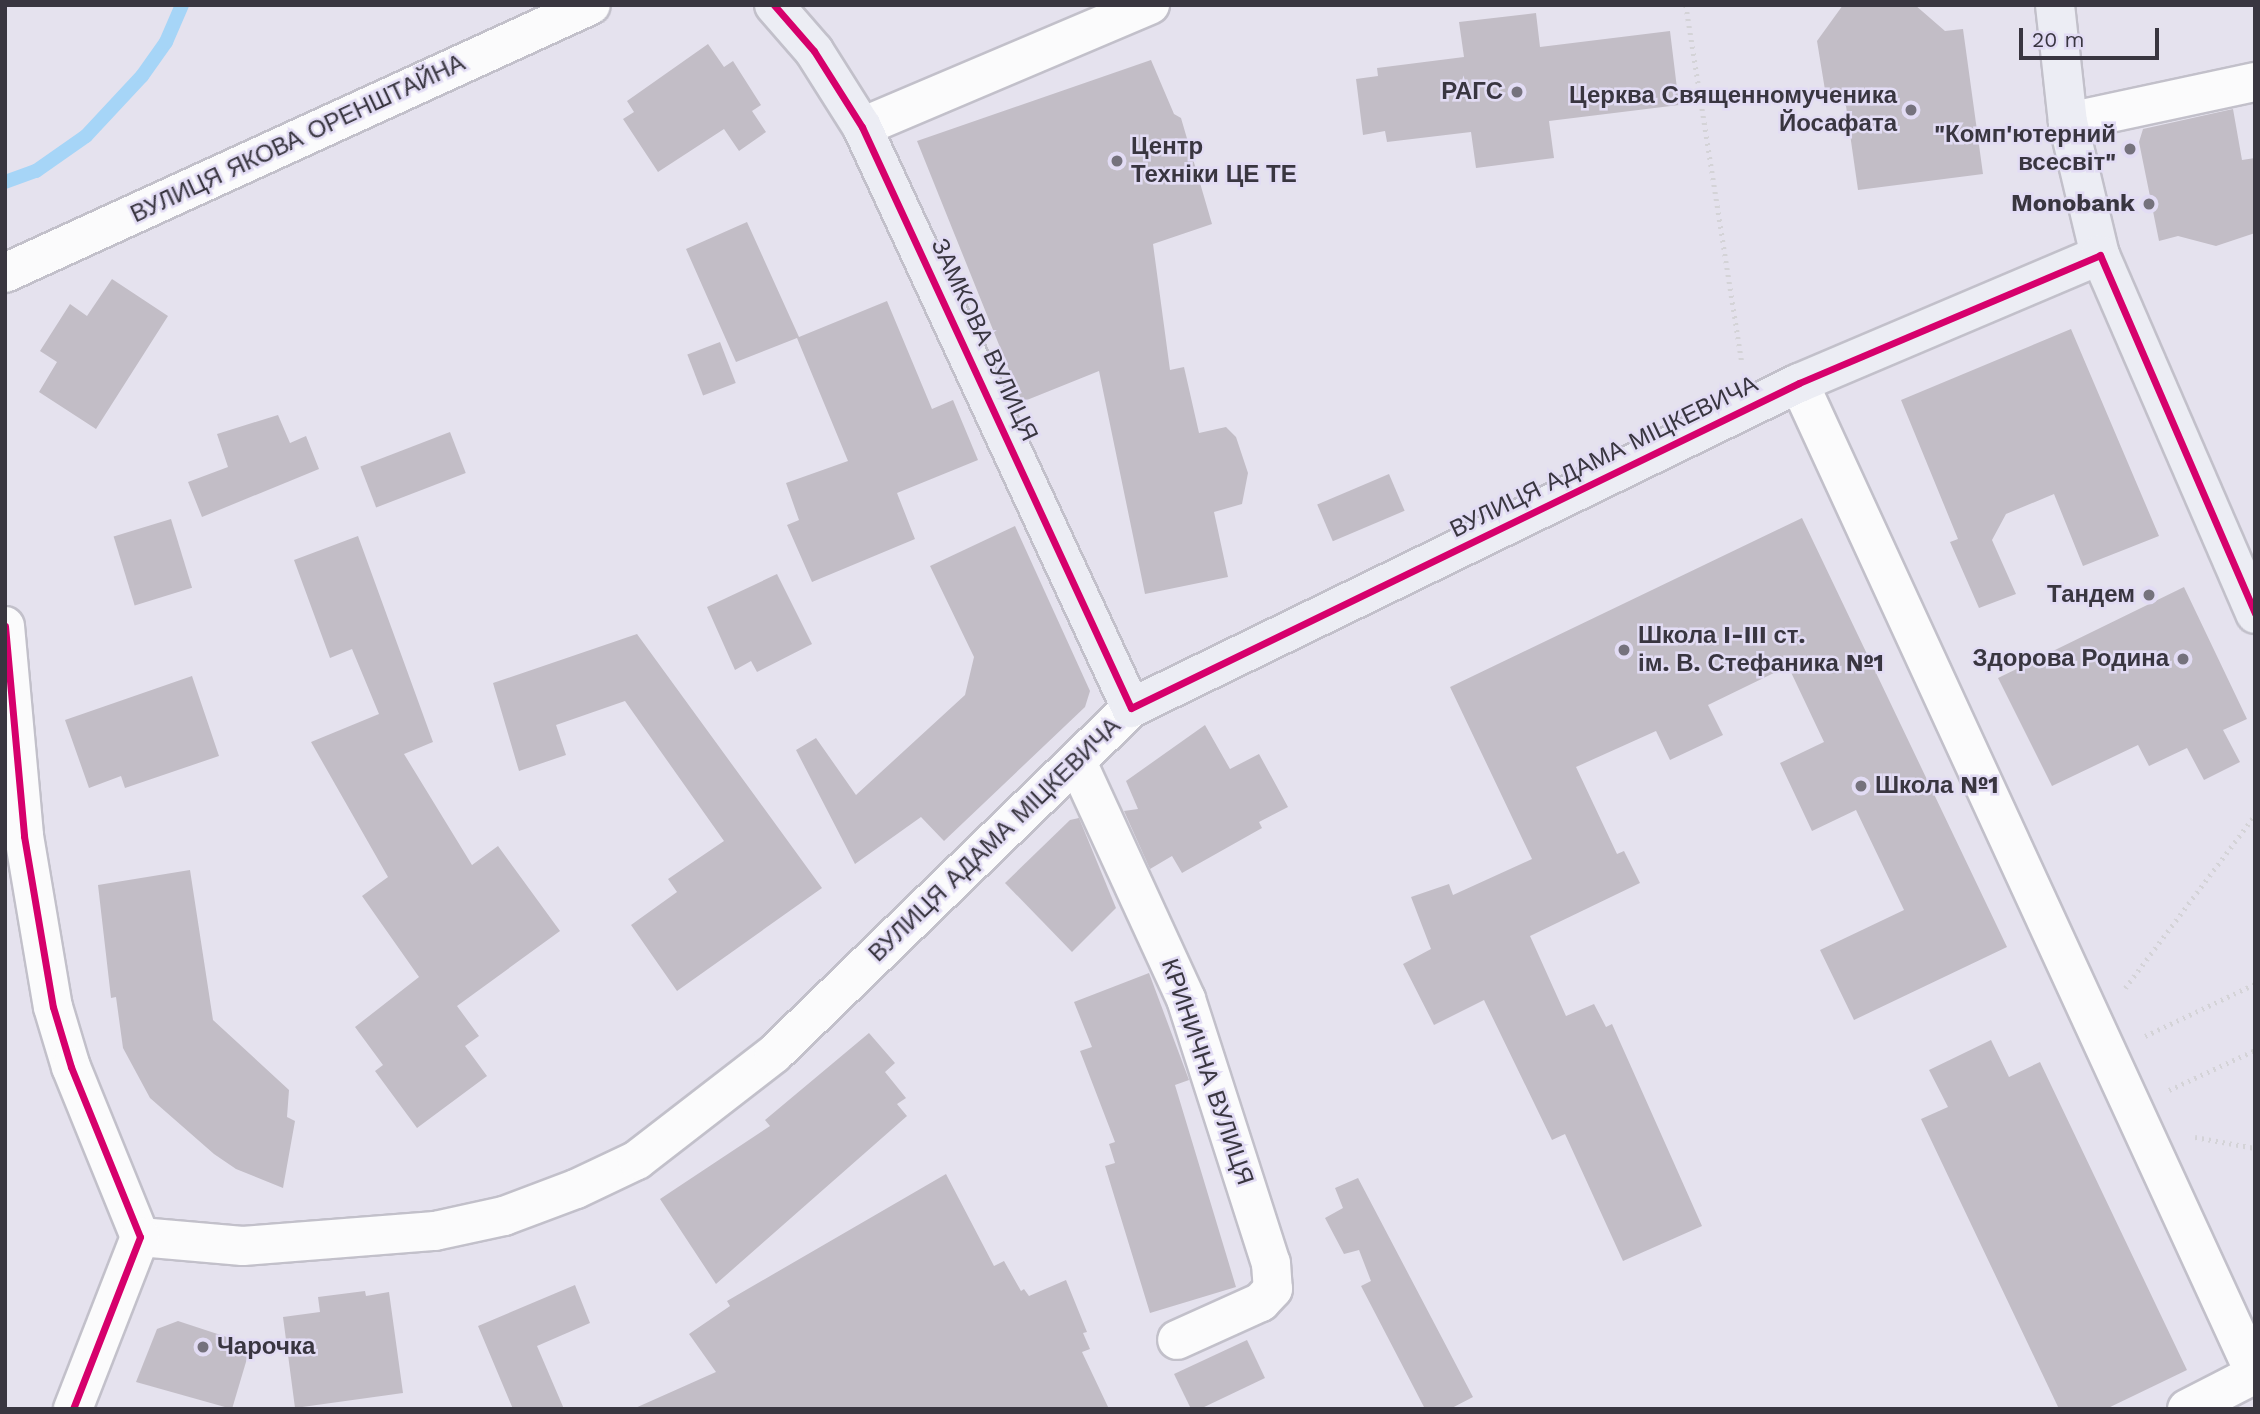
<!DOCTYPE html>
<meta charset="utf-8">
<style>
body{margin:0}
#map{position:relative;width:2260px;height:1414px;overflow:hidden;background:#e5e2ee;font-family:"Work Sans",sans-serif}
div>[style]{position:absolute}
.stream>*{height:14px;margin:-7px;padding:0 7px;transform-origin:7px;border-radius:7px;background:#a6d5f7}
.building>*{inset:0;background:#c2bdc6;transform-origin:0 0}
.path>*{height:4.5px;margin-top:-2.25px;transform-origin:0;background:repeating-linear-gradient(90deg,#d4d3d7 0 2px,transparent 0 7px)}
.roads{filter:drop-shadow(2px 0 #c2c0ca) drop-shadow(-2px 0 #c2c0ca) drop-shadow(0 2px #c2c0ca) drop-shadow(0 -2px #c2c0ca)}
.minor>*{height:38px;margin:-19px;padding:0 19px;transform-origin:19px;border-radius:19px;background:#fbfbfc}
.major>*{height:38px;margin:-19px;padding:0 19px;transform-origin:19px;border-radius:19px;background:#ecedf4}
.cycleway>*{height:7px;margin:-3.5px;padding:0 3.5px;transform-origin:3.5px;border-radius:3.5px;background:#d6006c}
.dots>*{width:19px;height:19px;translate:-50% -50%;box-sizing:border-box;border:4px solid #e2dcf4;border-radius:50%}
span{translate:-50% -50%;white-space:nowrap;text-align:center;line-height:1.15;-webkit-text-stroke:5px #e2dcf4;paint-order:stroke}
.poi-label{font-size:24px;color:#393640;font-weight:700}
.right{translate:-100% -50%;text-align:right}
.left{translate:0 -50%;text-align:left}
.street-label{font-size:24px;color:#393640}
.frame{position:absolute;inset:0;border:7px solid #393640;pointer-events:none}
.scale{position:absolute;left:2019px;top:28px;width:140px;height:32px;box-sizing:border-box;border:4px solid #393640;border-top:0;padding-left:9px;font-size:21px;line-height:24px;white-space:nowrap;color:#393640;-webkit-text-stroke:5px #e2dcf4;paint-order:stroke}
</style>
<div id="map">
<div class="stream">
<div style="left:5px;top:182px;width:33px;rotate:-20deg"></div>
<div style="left:36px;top:171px;width:61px;rotate:-35deg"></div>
<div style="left:86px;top:136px;width:82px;rotate:-47deg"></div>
<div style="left:142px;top:76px;width:42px;rotate:-54.8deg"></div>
<div style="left:166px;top:42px;width:40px;rotate:-66.6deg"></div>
</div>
<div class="building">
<div style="clip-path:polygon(1843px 5px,1915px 5px,1945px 31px,1963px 29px,1983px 174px,1858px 190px,1846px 106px,1825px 90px,1817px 41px)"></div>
<div style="clip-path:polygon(1536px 13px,1540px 47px,1670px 31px,1679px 105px,1549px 121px,1554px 158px,1476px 168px,1471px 132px,1387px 142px,1385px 131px,1363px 135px,1356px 79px,1378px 76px,1377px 68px,1464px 57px,1459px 22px)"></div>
<div style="clip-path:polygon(708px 44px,724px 67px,733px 61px,761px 105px,752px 111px,766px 132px,739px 151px,724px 129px,658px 172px,623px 119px,634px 112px,627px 101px)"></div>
<div style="clip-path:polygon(1151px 60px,1174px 114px,1181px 118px,1212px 224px,1153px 244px,1170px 370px,1184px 367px,1199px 433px,1226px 427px,1236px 437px,1248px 473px,1242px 504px,1214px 512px,1228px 577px,1145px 594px,1099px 371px,1022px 402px,917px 141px)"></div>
<div style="clip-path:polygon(2233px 109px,2242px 160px,2255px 158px,2255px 233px,2216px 246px,2178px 236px,2159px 241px,2139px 142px,2143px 129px)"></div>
<div style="clip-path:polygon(747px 222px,799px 337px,887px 301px,932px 409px,953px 400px,978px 460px,897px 493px,915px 539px,812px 582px,787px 525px,799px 520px,786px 483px,848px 461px,797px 338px,736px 362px,686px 249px)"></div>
<div style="clip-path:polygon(112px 279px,168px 316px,96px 429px,39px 392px,57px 362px,40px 351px,70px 304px,87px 316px)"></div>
<div style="clip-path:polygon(2071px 329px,2159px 536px,2083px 566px,2054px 494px,2006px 514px,1992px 540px,2016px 594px,1979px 608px,1950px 542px,1958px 539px,1901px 400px)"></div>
<div style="left:720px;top:342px;width:44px;height:35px;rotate:69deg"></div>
<div style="clip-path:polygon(278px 415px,290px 443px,306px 436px,319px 469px,202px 517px,188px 482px,228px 467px,217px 434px)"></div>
<div style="left:450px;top:432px;width:44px;height:96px;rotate:69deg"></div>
<div style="left:1389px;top:474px;width:40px;height:78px;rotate:67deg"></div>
<div style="clip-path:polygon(1802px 518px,2007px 947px,1854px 1020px,1820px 950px,1904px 910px,1856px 810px,1812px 831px,1780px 763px,1824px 742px,1788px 666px,1708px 705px,1723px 735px,1670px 760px,1656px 731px,1576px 767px,1617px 854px,1624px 851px,1640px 883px,1530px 936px,1566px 1016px,1594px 1004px,1606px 1027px,1612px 1024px,1702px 1226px,1623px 1261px,1565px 1134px,1552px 1140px,1484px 1000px,1434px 1025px,1403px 964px,1431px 949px,1411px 897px,1449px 884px,1453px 895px,1532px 859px,1450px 687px)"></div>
<div style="left:171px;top:519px;width:72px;height:60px;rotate:73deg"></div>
<div style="clip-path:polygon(1015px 526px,1090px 691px,1085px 707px,944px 841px,921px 817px,855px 864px,796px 750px,816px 738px,856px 795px,965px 695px,974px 657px,930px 566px)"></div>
<div style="clip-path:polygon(358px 536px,433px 742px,404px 754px,472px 865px,498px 846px,560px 931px,457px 1006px,479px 1036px,465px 1046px,487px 1076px,417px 1128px,375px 1071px,383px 1065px,355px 1027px,419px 977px,362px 896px,388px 877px,311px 742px,379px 714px,352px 649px,330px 658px,294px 560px)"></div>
<div style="clip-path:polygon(777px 574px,812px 644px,757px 672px,751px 661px,735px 670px,707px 607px)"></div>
<div style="clip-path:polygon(2184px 587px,2247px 719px,2223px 730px,2240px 762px,2204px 780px,2187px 748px,2149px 766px,2138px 745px,2052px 786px,1998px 678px)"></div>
<div style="clip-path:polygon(637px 634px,822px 888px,677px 991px,631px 925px,677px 892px,668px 879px,724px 841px,625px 701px,556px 725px,566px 755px,519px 771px,493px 683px)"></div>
<div style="clip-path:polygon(192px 676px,219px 756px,125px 788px,121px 776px,89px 788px,65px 720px)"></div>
<div style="clip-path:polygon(1205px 725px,1230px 769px,1259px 754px,1288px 807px,1259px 822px,1262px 828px,1182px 873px,1172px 856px,1150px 869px,1124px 811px,1138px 809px,1126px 781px)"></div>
<div style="clip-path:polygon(1079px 818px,1116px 908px,1072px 952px,1005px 883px,1070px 820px)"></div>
<div style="clip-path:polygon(190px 870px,213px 1020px,289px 1090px,287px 1117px,295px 1121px,283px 1188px,236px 1169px,214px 1154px,150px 1098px,123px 1048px,116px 997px,111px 998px,98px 885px)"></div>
<div style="clip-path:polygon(1149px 973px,1189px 1080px,1175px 1085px,1236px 1287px,1150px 1313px,1105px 1166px,1115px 1163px,1109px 1144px,1115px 1142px,1080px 1051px,1092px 1047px,1074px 1002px)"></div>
<div style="clip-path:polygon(869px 1033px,895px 1063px,885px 1072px,906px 1098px,897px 1104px,907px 1116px,716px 1284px,660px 1199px,770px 1126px,765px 1120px)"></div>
<div style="clip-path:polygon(1991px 1040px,2009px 1077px,2040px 1062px,2187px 1370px,2106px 1409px,2059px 1409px,1921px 1119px,1948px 1107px,1929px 1070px)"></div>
<div style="clip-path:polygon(946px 1174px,994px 1266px,1004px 1261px,1021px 1291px,1024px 1289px,1029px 1296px,1066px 1280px,1087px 1332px,1083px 1333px,1090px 1349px,1082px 1352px,1109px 1409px,633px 1409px,716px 1372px,689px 1334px,730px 1306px,727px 1301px)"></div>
<div style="clip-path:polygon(1358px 1178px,1473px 1397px,1450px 1409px,1425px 1409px,1361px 1286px,1371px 1281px,1359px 1250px,1344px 1254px,1325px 1218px,1343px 1208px,1335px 1188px)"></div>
<div style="clip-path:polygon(575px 1285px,590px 1323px,537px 1346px,564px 1409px,513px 1409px,478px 1326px)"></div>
<div style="clip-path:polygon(365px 1291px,366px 1296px,389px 1292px,403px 1393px,295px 1408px,283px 1317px,320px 1312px,318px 1297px)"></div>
<div style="clip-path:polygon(178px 1321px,251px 1345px,232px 1409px,136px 1382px,157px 1329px)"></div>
<div style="clip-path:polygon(1247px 1340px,1265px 1378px,1200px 1409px,1191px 1409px,1174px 1374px)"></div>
</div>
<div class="path">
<div style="left:1686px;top:5px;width:361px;rotate:81.1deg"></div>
<div style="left:2125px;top:988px;width:216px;rotate:-53.1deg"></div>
<div style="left:2145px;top:1036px;width:122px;rotate:-25.3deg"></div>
<div style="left:2169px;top:1090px;width:95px;rotate:-24.9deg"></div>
<div style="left:2195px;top:1137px;width:61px;rotate:10.4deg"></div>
</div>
<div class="roads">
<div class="minor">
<div style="left:2068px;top:122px;width:191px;rotate:-12.1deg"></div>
<div style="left:862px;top:127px;width:313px;rotate:-23deg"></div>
<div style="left:5px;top:273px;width:644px;rotate:-24.58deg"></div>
<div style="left:1799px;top:383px;width:1091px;rotate:65.29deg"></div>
<div style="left:5px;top:626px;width:211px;rotate:84.8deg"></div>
<div style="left:24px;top:836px;width:173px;rotate:80.4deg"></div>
<div style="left:53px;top:1007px;width:63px;rotate:73.3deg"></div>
<div style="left:71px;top:1067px;width:183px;rotate:67.9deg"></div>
<div style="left:1077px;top:762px;width:261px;rotate:65.3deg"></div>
<div style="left:1186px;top:999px;width:277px;rotate:72.2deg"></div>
<div style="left:1271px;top:1263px;width:26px;rotate:86deg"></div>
<div style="left:1273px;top:1289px;width:18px;rotate:133deg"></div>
<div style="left:1261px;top:1302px;width:92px;rotate:155.7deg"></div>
<div style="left:140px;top:1237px;width:103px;rotate:5deg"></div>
<div style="left:243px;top:1246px;width:193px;rotate:-4.5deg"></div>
<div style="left:435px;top:1231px;width:71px;rotate:-12.3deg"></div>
<div style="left:504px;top:1216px;width:77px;rotate:-20.6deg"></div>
<div style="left:576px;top:1189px;width:68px;rotate:-25.4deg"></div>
<div style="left:637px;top:1160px;width:173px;rotate:-37.7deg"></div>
<div style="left:774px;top:1054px;width:497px;rotate:-44.1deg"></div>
<div style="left:73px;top:1409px;width:185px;rotate:-68.7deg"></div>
<div style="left:2187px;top:1409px;width:76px;rotate:-27.2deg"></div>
</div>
<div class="major">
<div style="left:774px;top:5px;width:61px;rotate:49deg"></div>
<div style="left:814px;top:51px;width:90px;rotate:57.7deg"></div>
<div style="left:862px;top:127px;width:640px;rotate:65.16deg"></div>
<div style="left:1131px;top:708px;width:743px;rotate:-25.94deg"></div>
<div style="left:1799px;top:383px;width:327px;rotate:-23deg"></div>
<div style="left:2055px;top:5px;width:118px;rotate:83.7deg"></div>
<div style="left:2068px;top:122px;width:137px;rotate:76.5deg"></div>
<div style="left:2100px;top:255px;width:391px;rotate:66.6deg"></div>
</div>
</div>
<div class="cycleway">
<div style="left:774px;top:5px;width:61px;rotate:49deg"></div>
<div style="left:814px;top:51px;width:90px;rotate:57.7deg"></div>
<div style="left:862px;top:127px;width:640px;rotate:65.16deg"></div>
<div style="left:1131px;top:708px;width:743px;rotate:-25.94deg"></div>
<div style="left:1799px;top:383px;width:327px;rotate:-23deg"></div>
<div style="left:2100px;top:255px;width:391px;rotate:66.6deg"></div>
<div style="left:5px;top:626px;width:211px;rotate:84.8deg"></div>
<div style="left:24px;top:836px;width:173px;rotate:80.4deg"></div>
<div style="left:53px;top:1007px;width:63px;rotate:73.3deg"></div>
<div style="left:71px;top:1067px;width:183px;rotate:67.9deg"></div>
<div style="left:140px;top:1237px;width:185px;rotate:111.3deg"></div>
</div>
<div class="dots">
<div style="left:1517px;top:92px;background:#75727d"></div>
<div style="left:1911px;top:110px;background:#75727d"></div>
<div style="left:2130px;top:149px;background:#75727d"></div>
<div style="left:1117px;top:161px;background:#75727d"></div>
<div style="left:2149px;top:204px;background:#75727d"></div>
<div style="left:2149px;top:595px;background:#75727d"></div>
<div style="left:1624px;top:650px;background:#75727d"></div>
<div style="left:2183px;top:659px;background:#75727d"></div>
<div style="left:1861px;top:786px;background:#75727d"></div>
<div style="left:203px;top:1347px;background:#75727d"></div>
</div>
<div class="poi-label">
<span class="right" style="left:1503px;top:92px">РАГС</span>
<span class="right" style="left:1897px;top:110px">Церква Священномученика<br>Йосафата</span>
<span class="right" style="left:2116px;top:149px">"Комп'ютерний<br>всесвіт"</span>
<span class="left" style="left:1131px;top:161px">Центр<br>Техніки ЦЕ ТЕ</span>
<span class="right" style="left:2135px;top:204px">Monobank</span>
<span class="right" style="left:2135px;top:595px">Тандем</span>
<span class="left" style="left:1638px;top:650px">Школа I-III ст.<br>ім. В. Стефаника №1</span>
<span class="right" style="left:2169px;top:659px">Здорова Родина</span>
<span class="left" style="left:1875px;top:786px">Школа №1</span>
<span class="left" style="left:217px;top:1347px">Чарочка</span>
</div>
<div class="street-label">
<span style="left:298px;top:139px;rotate:-25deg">ВУЛИЦЯ ЯКОВА ОРЕНШТАЙНА</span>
<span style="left:984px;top:340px;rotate:65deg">ЗАМКОВА ВУЛИЦЯ</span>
<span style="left:1604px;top:457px;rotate:-26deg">ВУЛИЦЯ АДАМА МІЦКЕВИЧА</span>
<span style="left:995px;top:840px;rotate:-44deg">ВУЛИЦЯ АДАМА МІЦКЕВИЧА</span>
<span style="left:1207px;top:1072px;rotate:71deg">КРИНИЧНА ВУЛИЦЯ</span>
</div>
<div class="frame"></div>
<div class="scale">20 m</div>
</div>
